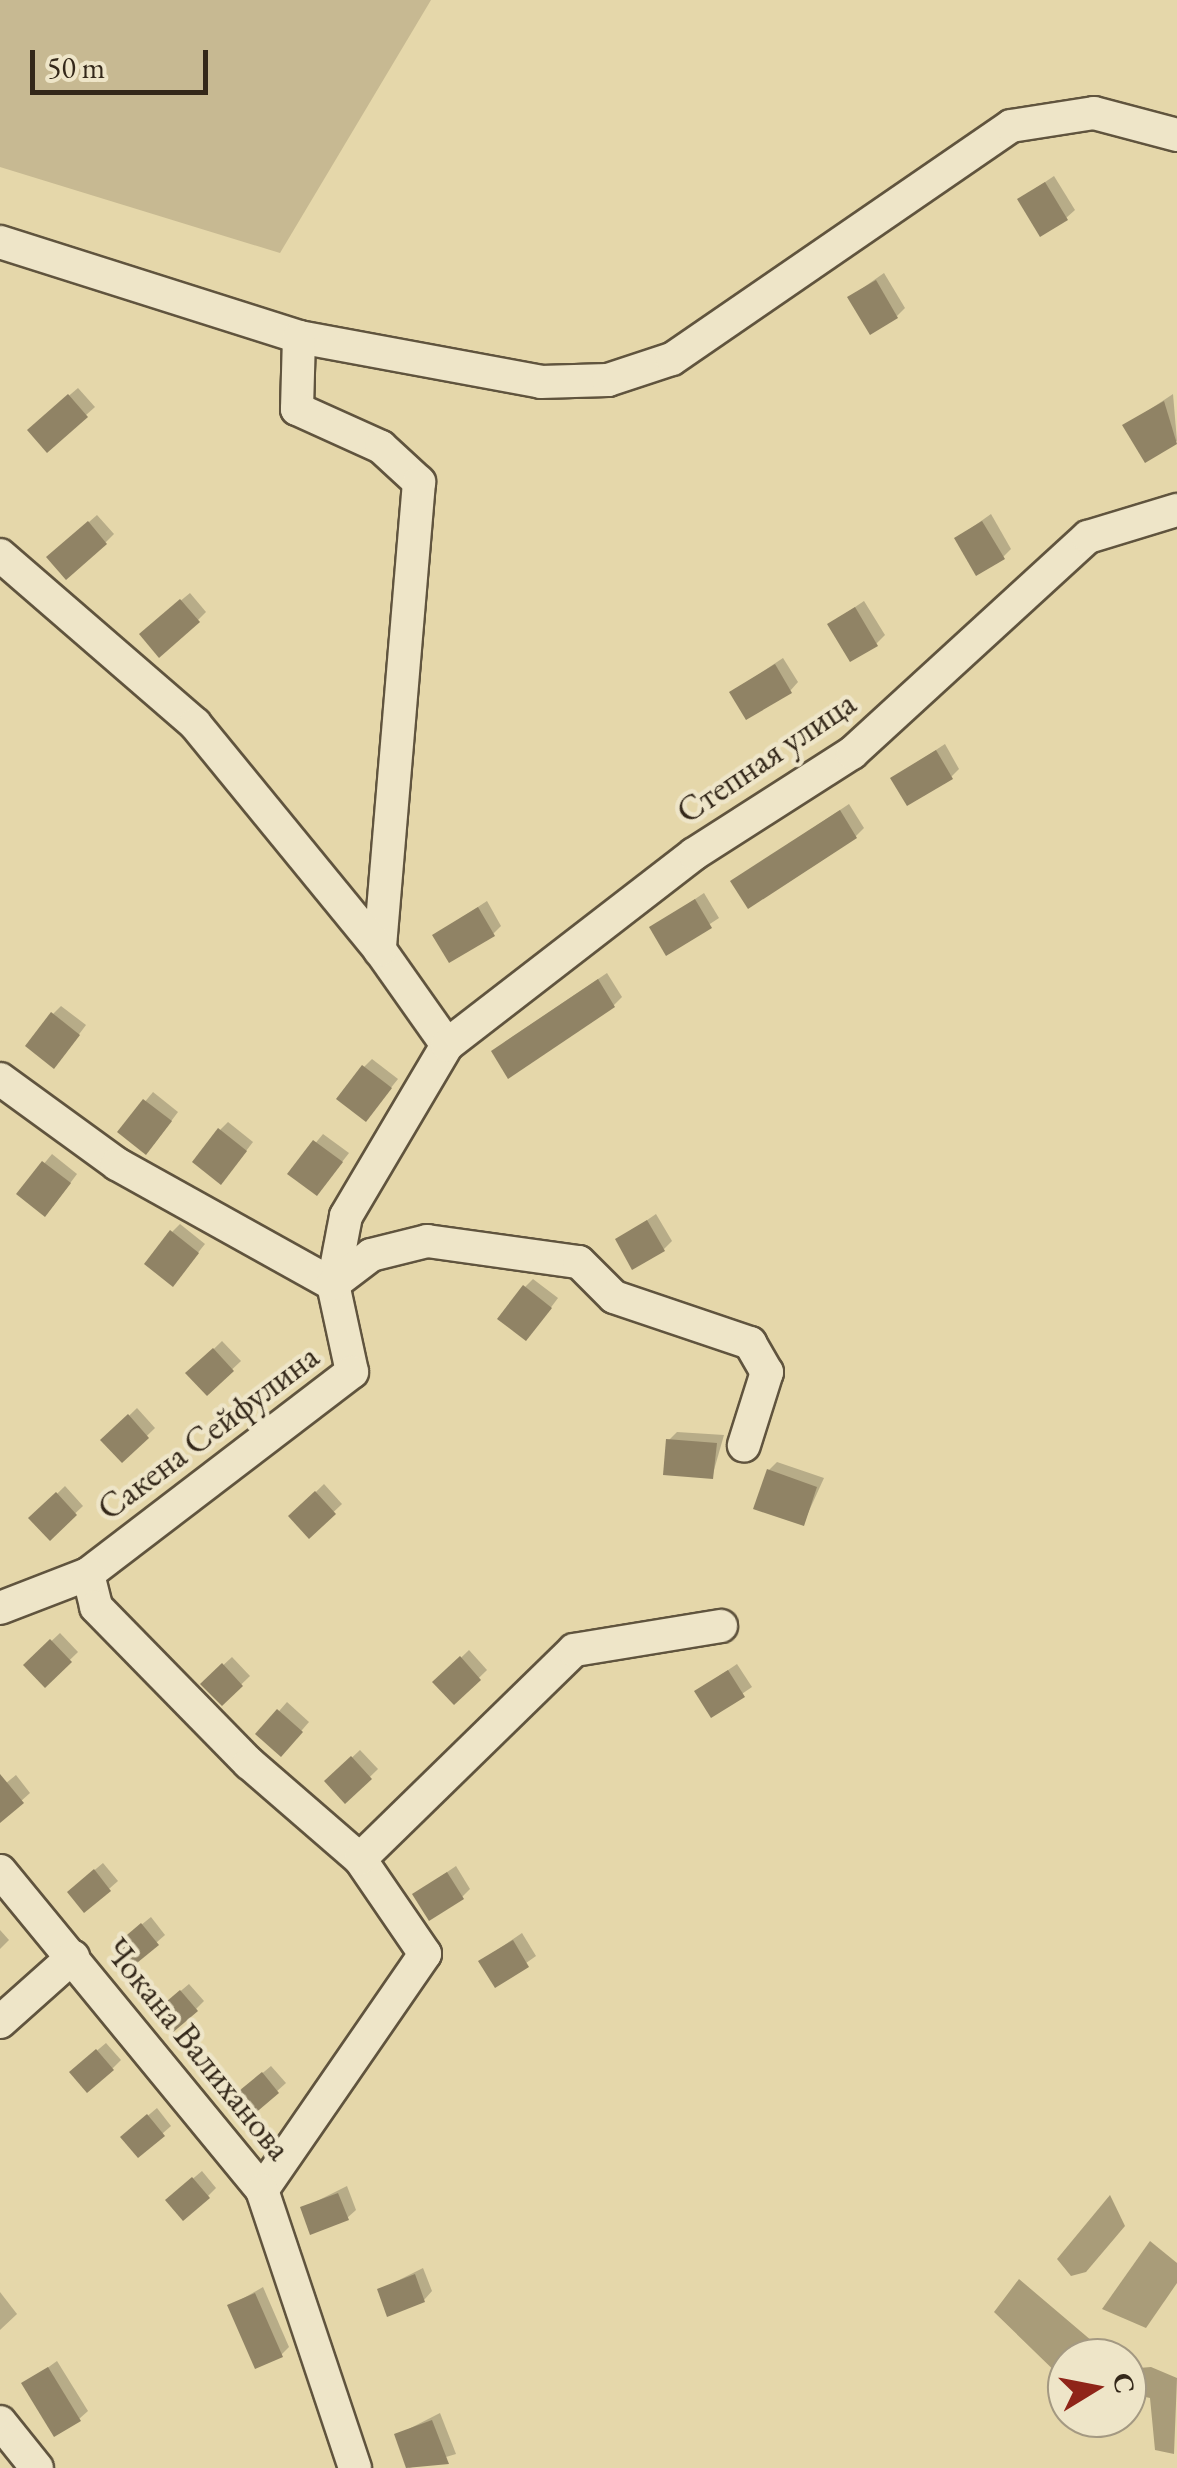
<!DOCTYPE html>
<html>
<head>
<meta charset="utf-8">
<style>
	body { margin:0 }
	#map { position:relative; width:1177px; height:2468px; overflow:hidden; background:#e5d7aa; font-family:"EB Garamond",serif }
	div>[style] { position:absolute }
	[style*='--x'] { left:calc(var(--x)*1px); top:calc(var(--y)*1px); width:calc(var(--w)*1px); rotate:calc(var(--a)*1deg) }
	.green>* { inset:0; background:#c7b992 }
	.water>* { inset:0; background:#a99c79 }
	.shadow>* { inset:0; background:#0003 }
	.building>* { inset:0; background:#908365 }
	.roads { filter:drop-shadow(2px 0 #60543e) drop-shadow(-2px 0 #60543e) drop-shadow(0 2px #60543e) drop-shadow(0 -2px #60543e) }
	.minor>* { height:32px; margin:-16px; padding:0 16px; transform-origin:16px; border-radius:16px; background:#eee5c8 }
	span { translate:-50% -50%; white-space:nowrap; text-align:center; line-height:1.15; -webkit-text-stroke:9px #eee5c8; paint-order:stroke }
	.street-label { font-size:35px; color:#34281a }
	.north { position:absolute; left:1047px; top:2338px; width:100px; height:100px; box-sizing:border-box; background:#eee5c8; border:2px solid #a49982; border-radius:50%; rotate:80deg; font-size:28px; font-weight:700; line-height:40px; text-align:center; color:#34281a }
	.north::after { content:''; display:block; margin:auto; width:35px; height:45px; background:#8f2418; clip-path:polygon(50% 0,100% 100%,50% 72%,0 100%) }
	.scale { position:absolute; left:30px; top:50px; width:178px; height:45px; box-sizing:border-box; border:5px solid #34281a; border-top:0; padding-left:12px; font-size:30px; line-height:35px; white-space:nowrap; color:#34281a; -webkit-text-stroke:8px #eee5c8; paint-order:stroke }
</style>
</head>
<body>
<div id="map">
	<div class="green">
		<i style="clip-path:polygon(0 0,431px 0,280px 253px,0 167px)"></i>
	</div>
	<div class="water">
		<i style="clip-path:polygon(1110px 2195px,1125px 2226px,1086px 2272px,1071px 2276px,1057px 2259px)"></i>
		<i style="clip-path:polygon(1150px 2241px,1177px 2263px,1177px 2283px,1146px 2328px,1102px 2309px)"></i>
		<i style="clip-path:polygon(1019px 2279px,1112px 2358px,1067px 2358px,1067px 2383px,994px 2312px)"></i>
		<i style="clip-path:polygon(1151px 2367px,1177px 2378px,1174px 2454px,1155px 2450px,1150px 2398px,1132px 2394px,1127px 2382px,1127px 2369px)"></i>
	</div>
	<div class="shadow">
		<i style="clip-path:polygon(1054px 176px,1075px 210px,1066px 218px,1020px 199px)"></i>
		<i style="clip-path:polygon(884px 273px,905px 308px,897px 316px,850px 297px)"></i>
		<i style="clip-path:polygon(78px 388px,95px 407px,86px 415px,38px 422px)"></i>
		<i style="clip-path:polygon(1173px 394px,1177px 441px,1145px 460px,1125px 426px)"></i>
		<i style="clip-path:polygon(991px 514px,1011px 549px,1003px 557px,957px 538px)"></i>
		<i style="clip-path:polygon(97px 515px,114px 534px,106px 542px,58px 549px)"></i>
		<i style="clip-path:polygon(190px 593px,206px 612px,198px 620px,150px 626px)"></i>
		<i style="clip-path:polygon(864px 601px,885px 635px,876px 644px,830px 624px)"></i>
		<i style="clip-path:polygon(783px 658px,798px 682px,790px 691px,732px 692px)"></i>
		<i style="clip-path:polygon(945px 744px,959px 769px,951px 777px,893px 778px)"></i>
		<i style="clip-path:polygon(849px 804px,864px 828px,855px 837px,733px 881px)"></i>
		<i style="clip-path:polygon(704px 893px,719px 918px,667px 952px,652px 928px)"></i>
		<i style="clip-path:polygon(487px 901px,501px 926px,493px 934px,435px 935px)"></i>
		<i style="clip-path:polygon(607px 973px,622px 997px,614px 1005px,503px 1043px)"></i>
		<i style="clip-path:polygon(61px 1006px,86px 1025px,62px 1057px,53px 1014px)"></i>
		<i style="clip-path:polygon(372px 1059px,398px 1079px,373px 1110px,364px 1067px)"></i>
		<i style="clip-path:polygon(153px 1092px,178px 1112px,154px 1144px,120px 1132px)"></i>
		<i style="clip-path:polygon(228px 1122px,253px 1142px,229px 1173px,220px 1130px)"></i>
		<i style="clip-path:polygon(323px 1134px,349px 1153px,324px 1185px,291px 1173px)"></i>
		<i style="clip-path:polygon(52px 1154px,77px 1174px,53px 1206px,19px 1194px)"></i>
		<i style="clip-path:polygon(656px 1214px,672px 1241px,664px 1249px,618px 1240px)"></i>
		<i style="clip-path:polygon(180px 1224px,205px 1244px,180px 1275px,172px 1232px)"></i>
		<i style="clip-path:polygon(533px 1279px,558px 1298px,534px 1330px,525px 1287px)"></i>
		<i style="clip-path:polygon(222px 1341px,241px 1361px,207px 1393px,189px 1373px)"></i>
		<i style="clip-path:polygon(137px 1408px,155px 1428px,122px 1460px,104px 1440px)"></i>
		<i style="clip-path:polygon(677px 1432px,724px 1435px,712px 1477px,669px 1440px)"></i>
		<i style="clip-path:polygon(777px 1462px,824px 1478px,803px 1524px,769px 1470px)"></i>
		<i style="clip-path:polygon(324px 1484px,342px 1504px,309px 1535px,291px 1516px)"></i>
		<i style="clip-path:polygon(65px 1486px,83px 1506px,50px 1537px,32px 1518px)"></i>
		<i style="clip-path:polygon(60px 1633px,78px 1652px,45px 1684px,26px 1665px)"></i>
		<i style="clip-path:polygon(469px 1650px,487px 1670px,454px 1702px,436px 1682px)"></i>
		<i style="clip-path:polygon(232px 1657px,250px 1676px,222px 1703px,203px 1684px)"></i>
		<i style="clip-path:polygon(737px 1664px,752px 1687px,711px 1715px,697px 1691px)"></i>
		<i style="clip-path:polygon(287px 1702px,309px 1722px,289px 1745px,259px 1734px)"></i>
		<i style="clip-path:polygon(360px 1750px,378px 1769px,345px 1801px,327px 1781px)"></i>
		<i style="clip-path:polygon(16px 1775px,30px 1793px,0 1820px,0 1788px)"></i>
		<i style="clip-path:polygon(103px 1863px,118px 1881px,85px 1910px,78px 1884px)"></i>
		<i style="clip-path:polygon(456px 1866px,470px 1889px,462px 1897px,415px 1894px)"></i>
		<i style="clip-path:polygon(151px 1917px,165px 1935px,132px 1964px,125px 1938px)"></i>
		<i style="clip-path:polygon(0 1930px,9px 1940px,0 1949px)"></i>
		<i style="clip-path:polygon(522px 1933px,536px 1956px,495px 1985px,481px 1961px)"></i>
		<i style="clip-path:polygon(189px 1984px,204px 2001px,196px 2009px,164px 2005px)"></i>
		<i style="clip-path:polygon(106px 2043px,121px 2060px,113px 2068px,81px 2064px)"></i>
		<i style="clip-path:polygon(271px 2066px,286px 2083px,253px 2113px,246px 2087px)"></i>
		<i style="clip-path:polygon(157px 2108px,171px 2126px,138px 2155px,132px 2129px)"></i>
		<i style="clip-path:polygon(202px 2171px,216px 2188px,208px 2196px,177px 2192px)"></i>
		<i style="clip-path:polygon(347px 2186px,356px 2210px,347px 2218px,303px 2208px)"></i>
		<i style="clip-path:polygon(423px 2268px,432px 2291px,424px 2300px,379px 2290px)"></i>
		<i style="clip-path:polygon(263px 2287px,289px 2347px,281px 2355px,230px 2306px)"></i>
		<i style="clip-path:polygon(0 2292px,17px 2314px,0 2330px)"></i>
		<i style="clip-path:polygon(57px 2361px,88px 2411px,79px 2419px,25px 2384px)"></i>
		<i style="clip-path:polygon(440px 2413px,456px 2454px,409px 2468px,397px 2435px)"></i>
	</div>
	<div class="building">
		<i style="clip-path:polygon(1045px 182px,1068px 220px,1040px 237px,1017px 199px)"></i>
		<i style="clip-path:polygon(876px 280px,898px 318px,870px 335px,847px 297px)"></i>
		<i style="clip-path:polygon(68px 394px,88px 417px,47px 453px,27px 430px)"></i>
		<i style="clip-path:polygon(1164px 401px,1177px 444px,1145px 463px,1122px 425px)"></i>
		<i style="clip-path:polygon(88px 521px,107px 544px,66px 580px,46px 557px)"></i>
		<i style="clip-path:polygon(982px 521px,1005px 559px,976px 576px,954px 538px)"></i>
		<i style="clip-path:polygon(180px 599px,200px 622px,159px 658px,139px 634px)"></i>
		<i style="clip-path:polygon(855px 607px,878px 646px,850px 662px,827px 624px)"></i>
		<i style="clip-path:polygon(775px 664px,792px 693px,746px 720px,729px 692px)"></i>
		<i style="clip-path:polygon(936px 750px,953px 779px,907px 806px,890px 778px)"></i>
		<i style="clip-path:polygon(840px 810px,857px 838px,748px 909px,730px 881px)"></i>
		<i style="clip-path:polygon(695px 899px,712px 928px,666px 956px,649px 927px)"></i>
		<i style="clip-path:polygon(478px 907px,495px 936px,449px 963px,432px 935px)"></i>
		<i style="clip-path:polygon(598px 979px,615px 1007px,508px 1079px,491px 1051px)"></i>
		<i style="clip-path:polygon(51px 1012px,80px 1035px,54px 1069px,25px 1046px)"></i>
		<i style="clip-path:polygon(362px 1065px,392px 1088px,366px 1122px,336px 1099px)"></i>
		<i style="clip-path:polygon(143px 1099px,172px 1121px,146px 1155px,117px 1132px)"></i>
		<i style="clip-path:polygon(218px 1128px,247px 1151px,221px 1185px,192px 1162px)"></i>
		<i style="clip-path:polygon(313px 1140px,343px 1162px,317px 1196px,287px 1174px)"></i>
		<i style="clip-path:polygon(42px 1161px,71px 1183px,45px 1217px,16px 1194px)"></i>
		<i style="clip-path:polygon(647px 1220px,665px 1251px,632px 1270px,615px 1239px)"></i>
		<i style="clip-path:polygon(170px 1230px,199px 1253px,173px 1287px,144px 1264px)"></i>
		<i style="clip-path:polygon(523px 1285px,552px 1308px,526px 1341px,497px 1319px)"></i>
		<i style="clip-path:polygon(213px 1348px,234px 1371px,207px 1396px,185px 1373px)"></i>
		<i style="clip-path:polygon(128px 1414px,149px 1438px,122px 1463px,100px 1440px)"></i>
		<i style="clip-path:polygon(666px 1439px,717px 1443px,713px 1479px,663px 1475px)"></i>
		<i style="clip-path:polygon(767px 1469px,817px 1487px,804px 1526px,753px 1509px)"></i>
		<i style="clip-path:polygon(315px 1491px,336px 1514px,309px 1539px,288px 1516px)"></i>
		<i style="clip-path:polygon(56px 1492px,77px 1515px,50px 1541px,28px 1518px)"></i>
		<i style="clip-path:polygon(50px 1639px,72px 1662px,45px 1688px,23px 1665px)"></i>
		<i style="clip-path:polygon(460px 1656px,481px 1680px,454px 1705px,432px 1682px)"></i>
		<i style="clip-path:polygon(222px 1663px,243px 1686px,222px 1706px,200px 1684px)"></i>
		<i style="clip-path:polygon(728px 1670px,745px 1697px,711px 1718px,694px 1691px)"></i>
		<i style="clip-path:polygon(277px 1709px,303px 1732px,281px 1757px,255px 1734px)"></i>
		<i style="clip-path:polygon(351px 1756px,372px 1779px,345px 1804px,324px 1781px)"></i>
		<i style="clip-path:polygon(0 1774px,24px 1803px,0 1823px)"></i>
		<i style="clip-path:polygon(94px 1869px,111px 1891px,84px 1913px,67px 1892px)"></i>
		<i style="clip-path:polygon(447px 1872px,464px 1899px,429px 1921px,412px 1894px)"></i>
		<i style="clip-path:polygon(141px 1923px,159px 1945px,132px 1967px,114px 1946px)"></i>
		<i style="clip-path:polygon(513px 1940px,529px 1967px,495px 1988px,478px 1961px)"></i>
		<i style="clip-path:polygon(180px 1990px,198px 2011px,171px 2034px,153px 2013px)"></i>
		<i style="clip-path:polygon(96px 2049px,114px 2070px,87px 2093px,69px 2072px)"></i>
		<i style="clip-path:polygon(262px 2072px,279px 2093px,252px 2116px,234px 2095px)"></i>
		<i style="clip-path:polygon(147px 2114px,165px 2136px,138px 2158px,120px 2137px)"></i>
		<i style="clip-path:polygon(192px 2177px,210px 2198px,183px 2221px,165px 2200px)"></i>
		<i style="clip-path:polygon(338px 2193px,349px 2220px,310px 2235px,300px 2207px)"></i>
		<i style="clip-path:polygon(415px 2274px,425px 2302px,387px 2317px,377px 2289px)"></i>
		<i style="clip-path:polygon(255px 2293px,283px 2357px,255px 2369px,227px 2305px)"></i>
		<i style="clip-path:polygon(48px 2367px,81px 2421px,54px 2437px,21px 2383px)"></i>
		<i style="clip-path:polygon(432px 2420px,449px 2464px,406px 2468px,394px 2434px)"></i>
	</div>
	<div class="roads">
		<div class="minor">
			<i style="--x:0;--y:242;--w:314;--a:17.6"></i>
			<i style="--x:299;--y:337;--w:246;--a:10.5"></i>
			<i style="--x:541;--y:382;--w:67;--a:-1.7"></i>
			<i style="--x:608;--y:380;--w:67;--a:-18.2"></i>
			<i style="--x:672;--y:359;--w:411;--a:-34.5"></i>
			<i style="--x:1011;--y:126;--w:84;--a:-8.9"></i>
			<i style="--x:1094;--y:113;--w:86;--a:14.8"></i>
			<i style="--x:299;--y:337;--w:72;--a:91.6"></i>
			<i style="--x:297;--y:409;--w:92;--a:24.3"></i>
			<i style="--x:381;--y:447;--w:52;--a:42.6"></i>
			<i style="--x:419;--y:482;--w:470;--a:94.8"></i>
			<i style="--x:380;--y:950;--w:116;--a:54.8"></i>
			<i style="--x:0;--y:555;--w:258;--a:40.9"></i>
			<i style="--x:195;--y:724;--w:292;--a:50.7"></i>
			<i style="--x:0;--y:1079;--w:145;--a:36"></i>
			<i style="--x:117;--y:1164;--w:247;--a:29.1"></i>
			<i style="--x:333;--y:1284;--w:90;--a:77.8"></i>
			<i style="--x:352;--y:1372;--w:332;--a:142.6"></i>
			<i style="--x:88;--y:1574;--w:94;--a:158.9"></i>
			<i style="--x:333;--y:1284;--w:69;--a:-79.2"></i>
			<i style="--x:346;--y:1216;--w:199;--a:-59.4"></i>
			<i style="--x:447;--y:1045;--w:312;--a:-37.7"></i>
			<i style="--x:694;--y:854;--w:188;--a:-32.6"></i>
			<i style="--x:852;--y:753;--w:320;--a:-42.5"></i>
			<i style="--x:1088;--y:537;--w:93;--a:-16.9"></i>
			<i style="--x:333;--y:1284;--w:48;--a:-37.3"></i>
			<i style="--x:371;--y:1255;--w:58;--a:-14"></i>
			<i style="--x:427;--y:1241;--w:153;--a:7.9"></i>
			<i style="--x:579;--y:1262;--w:49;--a:45"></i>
			<i style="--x:614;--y:1297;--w:144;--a:18.7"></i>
			<i style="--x:750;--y:1343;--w:34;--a:60"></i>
			<i style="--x:767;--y:1372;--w:77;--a:107.5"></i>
			<i style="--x:88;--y:1574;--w:34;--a:76"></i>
			<i style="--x:96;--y:1607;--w:219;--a:45.6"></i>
			<i style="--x:249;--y:1763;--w:147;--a:40.9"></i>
			<i style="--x:360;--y:1859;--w:115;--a:55.6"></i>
			<i style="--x:425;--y:1954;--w:287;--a:124.6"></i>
			<i style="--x:360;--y:1859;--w:299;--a:-44.3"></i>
			<i style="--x:574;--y:1650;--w:149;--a:-9.3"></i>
			<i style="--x:0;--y:1871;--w:413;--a:50.6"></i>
			<i style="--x:262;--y:2190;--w:293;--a:71.5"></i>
			<i style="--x:0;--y:2022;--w:98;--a:-41.7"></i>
			<i style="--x:0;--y:2422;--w:59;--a:51.2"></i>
		</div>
	</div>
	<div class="street-label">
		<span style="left:766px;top:757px;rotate:-34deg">Степная улица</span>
		<span style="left:208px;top:1432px;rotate:-37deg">Сакена Сейфулина</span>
		<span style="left:198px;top:2049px;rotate:51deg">Чокана Валиханова</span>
	</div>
	<div class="north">С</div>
	<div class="scale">50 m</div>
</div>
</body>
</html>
